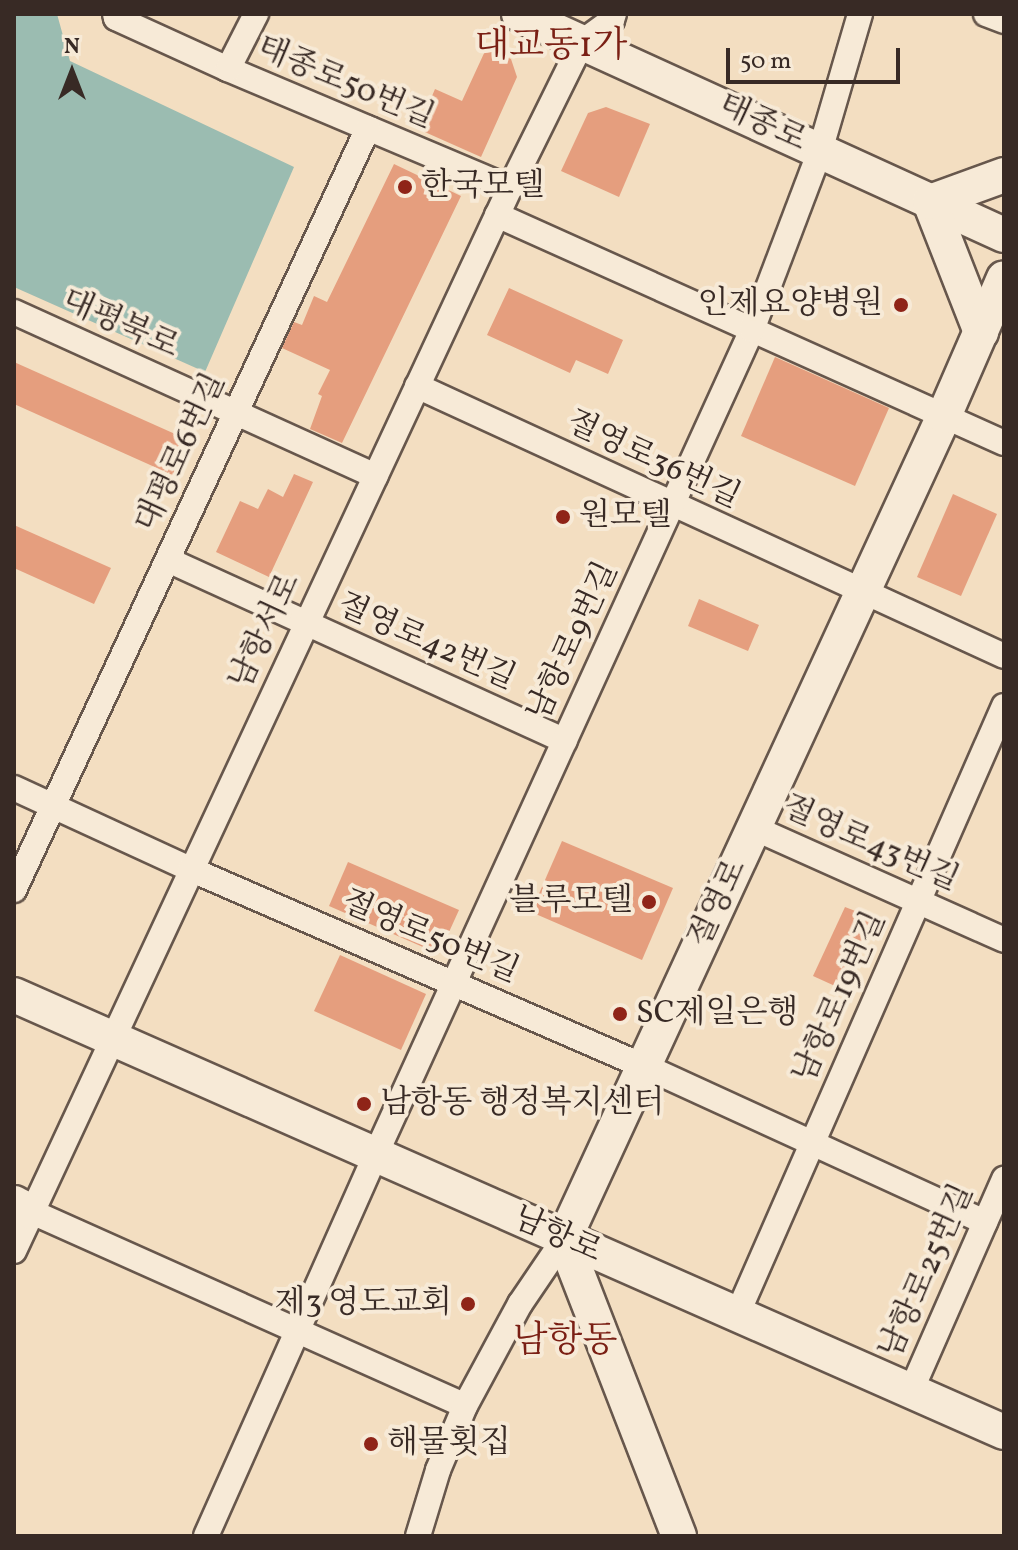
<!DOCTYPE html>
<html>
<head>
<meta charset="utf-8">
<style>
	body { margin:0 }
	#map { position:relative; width:1018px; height:1550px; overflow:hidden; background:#f3dec1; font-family:Vollkorn,"Noto Serif KR",serif }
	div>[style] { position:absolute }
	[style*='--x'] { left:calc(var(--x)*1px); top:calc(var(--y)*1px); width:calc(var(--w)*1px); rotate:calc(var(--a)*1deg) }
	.water>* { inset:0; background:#9bbcb1 }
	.building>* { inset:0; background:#e59e7e }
	.roads { filter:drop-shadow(2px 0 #67574c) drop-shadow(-2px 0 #67574c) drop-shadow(0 2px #67574c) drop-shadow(0 -2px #67574c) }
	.street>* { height:24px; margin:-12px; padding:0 12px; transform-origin:12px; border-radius:12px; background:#f7ead7 }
	.secondary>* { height:34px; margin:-17px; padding:0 17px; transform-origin:17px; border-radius:17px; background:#f7ead7 }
	.dots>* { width:22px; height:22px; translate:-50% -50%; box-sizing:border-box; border:4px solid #f7ead7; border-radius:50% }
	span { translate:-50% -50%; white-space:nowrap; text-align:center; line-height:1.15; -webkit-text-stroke:8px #f7ead7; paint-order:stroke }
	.street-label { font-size:32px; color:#382a25 }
	.poi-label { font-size:32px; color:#382a25 }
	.left { translate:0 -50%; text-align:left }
	.right { translate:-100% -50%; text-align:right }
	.quarter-label { font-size:36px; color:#7a1f14 }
	.frame { position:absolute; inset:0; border:16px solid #382a25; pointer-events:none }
	.north { position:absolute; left:32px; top:32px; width:80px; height:80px; -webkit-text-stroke:6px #f7ead7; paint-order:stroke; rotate:0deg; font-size:22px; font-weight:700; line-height:32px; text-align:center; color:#382a25 }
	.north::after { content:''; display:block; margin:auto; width:28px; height:36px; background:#382a25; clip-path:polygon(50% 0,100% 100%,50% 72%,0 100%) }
	.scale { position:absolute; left:726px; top:48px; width:174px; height:36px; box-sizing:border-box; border:4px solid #382a25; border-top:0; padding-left:10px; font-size:24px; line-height:28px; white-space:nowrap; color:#382a25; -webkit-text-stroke:6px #f7ead7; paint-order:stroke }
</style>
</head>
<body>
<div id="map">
	<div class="water">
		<i style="clip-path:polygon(14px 14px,57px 14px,70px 61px,294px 167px,205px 372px,14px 287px)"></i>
	</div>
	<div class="building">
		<i style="clip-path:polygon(486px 49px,511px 59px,517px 77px,481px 157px,418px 129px,435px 89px,462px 101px)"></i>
		<i style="clip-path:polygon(606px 107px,650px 124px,619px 197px,561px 171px,588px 113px)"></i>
		<i style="clip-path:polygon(394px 164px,461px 196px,342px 443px,310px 429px,322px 396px,318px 394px,330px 370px,282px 348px,294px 322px,302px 325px,314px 296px,327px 302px)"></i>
		<i style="clip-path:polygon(509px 288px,623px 340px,608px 374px,576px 360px,570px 373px,487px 335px)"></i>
		<i style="clip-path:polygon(775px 357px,889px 408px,855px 486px,741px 436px)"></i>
		<i style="clip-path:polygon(14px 362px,193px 442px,177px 477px,14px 404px)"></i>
		<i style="clip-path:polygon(294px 474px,313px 482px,269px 577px,216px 552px,240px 501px,258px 509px,268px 489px,283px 497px)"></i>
		<i style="clip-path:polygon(953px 494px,997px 514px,961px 596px,917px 577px)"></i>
		<i style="clip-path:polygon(14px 525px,111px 568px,94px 604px,14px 568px)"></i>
		<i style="clip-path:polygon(699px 599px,759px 625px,748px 651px,688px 626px)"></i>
		<i style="clip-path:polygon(562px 841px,673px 888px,642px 960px,531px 912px)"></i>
		<i style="clip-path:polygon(348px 862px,459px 910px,439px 954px,329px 906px)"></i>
		<i style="clip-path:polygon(845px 907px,876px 919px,846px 991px,813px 976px)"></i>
		<i style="clip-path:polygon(340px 955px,426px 994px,401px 1050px,314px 1011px)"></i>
	</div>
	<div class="roads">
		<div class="street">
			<i style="--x:115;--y:14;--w:4;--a:76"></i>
			<i style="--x:116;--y:18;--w:123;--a:24.5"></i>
			<i style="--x:228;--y:69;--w:306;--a:22.9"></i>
			<i style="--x:986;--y:14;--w:19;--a:21"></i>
			<i style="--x:228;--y:69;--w:62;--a:-63"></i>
			<i style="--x:497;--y:215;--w:556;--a:24.21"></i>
			<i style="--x:14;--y:312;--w:397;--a:24.4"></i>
			<i style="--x:417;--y:386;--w:646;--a:24.7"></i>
			<i style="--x:168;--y:560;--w:436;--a:24.5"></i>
			<i style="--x:14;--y:788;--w:194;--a:24.7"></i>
			<i style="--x:190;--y:869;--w:495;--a:23.5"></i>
			<i style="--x:644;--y:1066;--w:375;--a:24.6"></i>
			<i style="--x:754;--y:828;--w:274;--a:24.1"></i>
			<i style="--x:14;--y:890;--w:840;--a:-65.08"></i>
			<i style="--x:32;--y:1212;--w:474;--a:24.1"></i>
			<i style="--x:14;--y:1251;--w:1173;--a:-64.99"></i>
			<i style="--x:510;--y:188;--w:163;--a:-63.7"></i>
			<i style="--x:582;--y:42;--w:37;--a:-36"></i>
			<i style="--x:612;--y:20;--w:6;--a:-72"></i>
			<i style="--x:737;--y:1315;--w:665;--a:-66.33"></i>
			<i style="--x:911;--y:1391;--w:232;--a:-66.3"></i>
			<i style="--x:206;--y:1536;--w:416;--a:-66"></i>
			<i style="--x:375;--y:1156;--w:908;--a:-65.47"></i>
			<i style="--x:752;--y:330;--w:191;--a:-69.2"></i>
			<i style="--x:820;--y:151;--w:143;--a:-73.7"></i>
			<i style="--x:418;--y:1536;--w:69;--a:-73.1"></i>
			<i style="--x:438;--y:1470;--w:69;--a:-67.1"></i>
			<i style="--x:465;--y:1406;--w:116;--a:-61.7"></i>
			<i style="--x:520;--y:1304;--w:78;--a:-55.9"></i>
		</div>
		<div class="secondary">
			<i style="--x:519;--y:14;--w:533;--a:24.5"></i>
			<i style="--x:930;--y:202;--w:140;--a:68.6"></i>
			<i style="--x:930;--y:202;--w:79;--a:-20"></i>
			<i style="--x:14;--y:995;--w:1082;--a:23.82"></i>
			<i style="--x:14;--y:1203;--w:20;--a:27"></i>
			<i style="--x:679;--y:1536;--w:318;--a:-111.2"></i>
			<i style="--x:564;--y:1239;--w:906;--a:-65.22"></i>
			<i style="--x:944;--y:416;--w:150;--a:-66.5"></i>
		</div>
	</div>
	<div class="dots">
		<i style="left:405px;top:187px;background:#8f2418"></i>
		<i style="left:901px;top:305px;background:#8f2418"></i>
		<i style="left:563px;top:517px;background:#8f2418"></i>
		<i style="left:649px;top:902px;background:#8f2418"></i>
		<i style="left:620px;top:1014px;background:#8f2418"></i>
		<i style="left:364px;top:1104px;background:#8f2418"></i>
		<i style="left:468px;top:1304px;background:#8f2418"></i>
		<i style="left:371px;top:1444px;background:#8f2418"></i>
	</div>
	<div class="street-label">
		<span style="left:345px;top:84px;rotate:23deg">태종로50번길</span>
		<span style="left:762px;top:124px;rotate:25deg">태종로</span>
		<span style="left:120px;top:325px;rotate:24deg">대평북로</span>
		<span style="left:182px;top:453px;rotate:-65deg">대평로6번길</span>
		<span style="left:653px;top:461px;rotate:25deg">절영로36번길</span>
		<span style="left:266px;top:632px;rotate:-65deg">남항서로</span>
		<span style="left:574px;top:642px;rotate:-65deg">남항로9번길</span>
		<span style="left:426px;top:643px;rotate:24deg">절영로42번길</span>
		<span style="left:870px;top:845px;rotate:24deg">절영로43번길</span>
		<span style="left:719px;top:904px;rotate:-65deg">절영로</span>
		<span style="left:430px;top:938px;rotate:23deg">절영로50번길</span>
		<span style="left:841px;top:998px;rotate:-66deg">남항로19번길</span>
		<span style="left:557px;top:1236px;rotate:24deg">남항로</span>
		<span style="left:928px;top:1272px;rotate:-66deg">남항로25번길</span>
	</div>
	<div class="poi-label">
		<span class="left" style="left:421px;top:187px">한국모텔</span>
		<span class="right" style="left:883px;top:305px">인제요양병원</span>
		<span class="left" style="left:579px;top:517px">원모텔</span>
		<span class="right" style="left:633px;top:902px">블루모텔</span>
		<span class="left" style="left:636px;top:1014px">SC제일은행</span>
		<span class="left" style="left:380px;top:1104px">남항동 행정복지센터</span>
		<span class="right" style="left:452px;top:1304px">제3 영도교회</span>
		<span class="left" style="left:387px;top:1444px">해물횟집</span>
	</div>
	<div class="quarter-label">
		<span style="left:551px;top:48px">대교동1가</span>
		<span style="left:565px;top:1343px">남항동</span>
	</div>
	<div class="frame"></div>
	<div class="north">N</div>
	<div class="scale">50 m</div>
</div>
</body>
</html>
